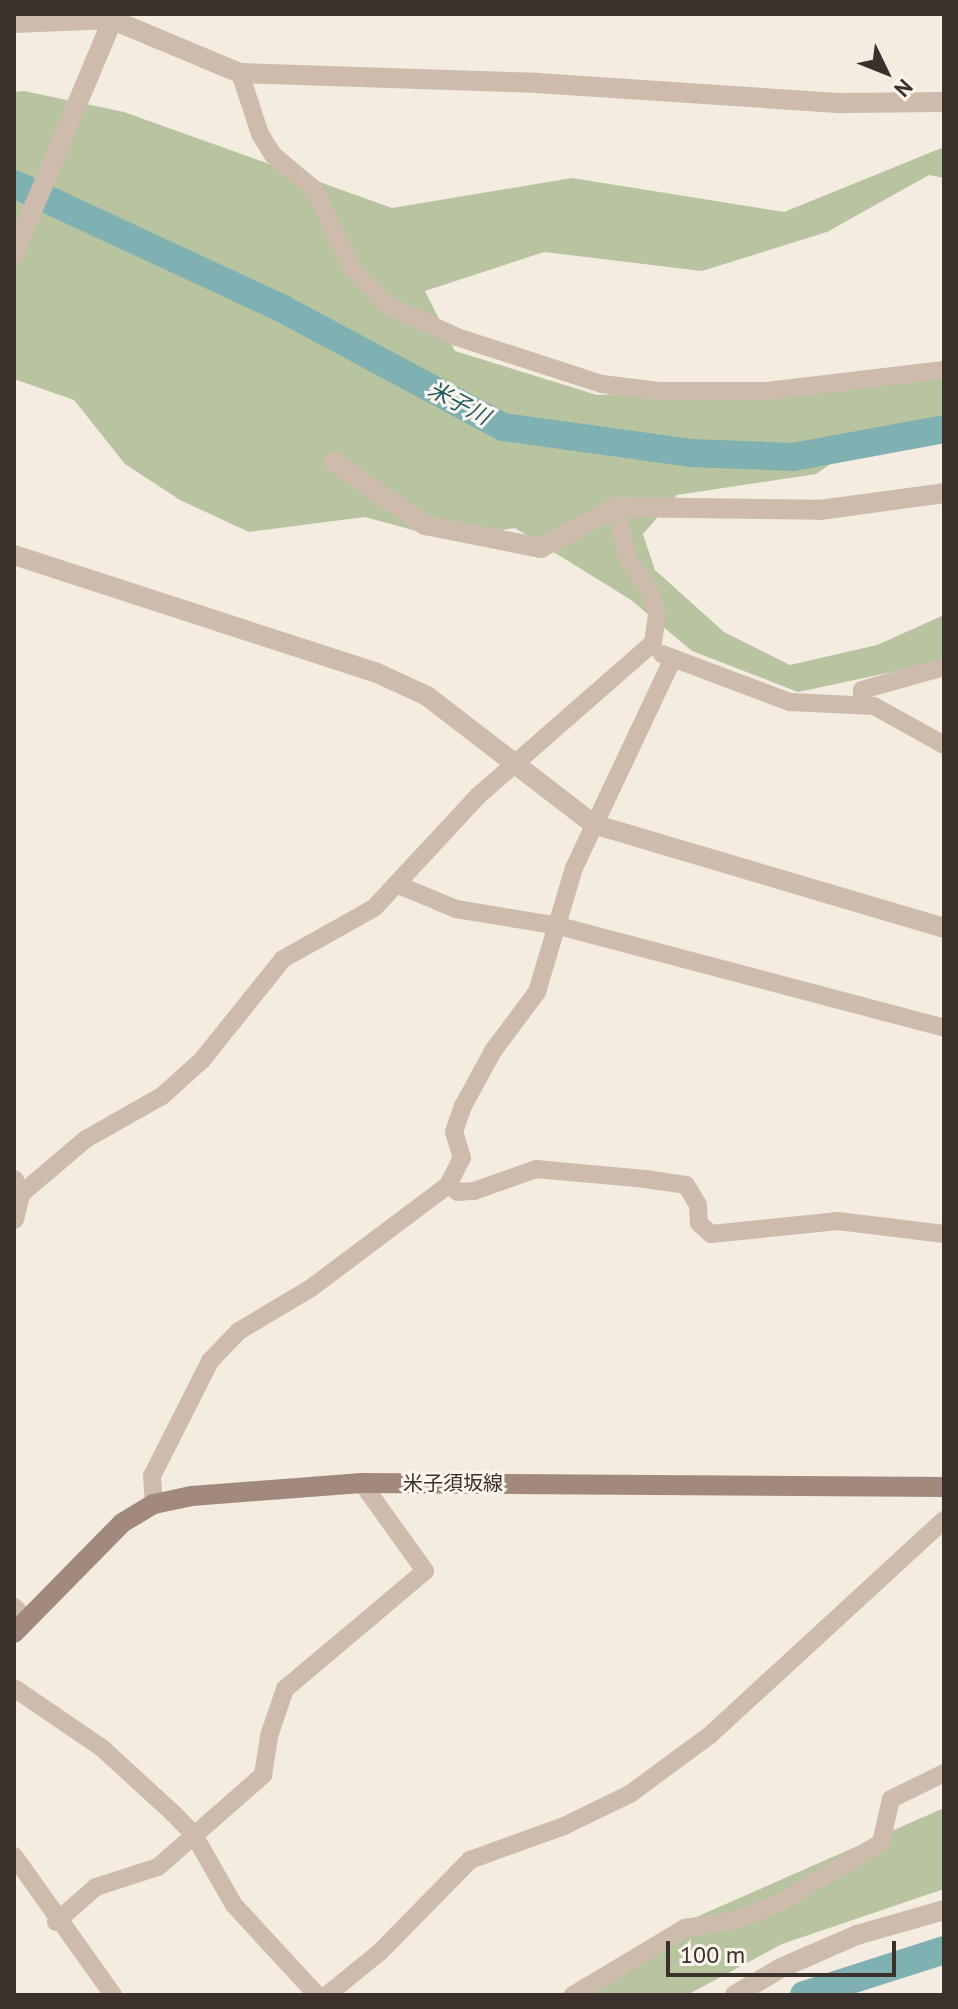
<!DOCTYPE html>
<html>
<head>
<meta charset="utf-8">
<style>
	body { margin:0 }
	#map { position:relative; width:958px; height:2009px; overflow:hidden; background:#f4ebe1; font-family:"PT Sans","Noto Sans JP",sans-serif }
	div>[style] { position:absolute }
	[style*='--x'] { left:calc(var(--x)*1px); top:calc(var(--y)*1px); width:calc(var(--w)*1px); rotate:calc(var(--a)*1deg) }
	.green>* { inset:0; background:#b8c4a0 }
	.river>* { height:28px; margin:-14px; padding:0 14px; transform-origin:14px; border-radius:14px; background:#7fb0b2 }
	.minor>* { height:18px; margin:-9px; padding:0 9px; transform-origin:9px; border-radius:9px; background:#cdbbac }
	.tertiary>* { height:20px; margin:-10px; padding:0 10px; transform-origin:10px; border-radius:10px; background:#cdbbac }
	.secondary>* { height:20px; margin:-10px; padding:0 10px; transform-origin:10px; border-radius:10px; background:#a18a7d }
	span { translate:-50% -50%; white-space:nowrap; text-align:center; line-height:1.15; -webkit-text-stroke:6px #fbf5ee; paint-order:stroke }
	.street-label { font-size:20px; color:#3b302b }
	.water-label { font-size:22px; color:#1f5a5e; font-style:italic }
	.frame { position:absolute; inset:0; border:16px solid #3b302b; pointer-events:none }
	.north { position:absolute; left:846px; top:32px; width:80px; height:80px; -webkit-text-stroke:6px #fbf5ee; paint-order:stroke; rotate:133deg; font-size:22px; font-weight:700; line-height:32px; text-align:center; color:#3b302b }
	.north::after { content:''; display:block; margin:auto; width:28px; height:36px; background:#3b302b; clip-path:polygon(50% 0,100% 100%,50% 72%,0 100%) }
	.scale { position:absolute; left:666px; top:1941px; width:230px; height:36px; box-sizing:border-box; border:4px solid #3b302b; border-top:0; padding-left:10px; font-size:24px; line-height:28px; white-space:nowrap; color:#3b302b; -webkit-text-stroke:6px #fbf5ee; paint-order:stroke }
</style>
</head>
<body>
<div id="map">
	<div class="green">
		<i style="clip-path:polygon(24px 91px,124px 112px,392px 208px,572px 178px,784px 212px,944px 147px,944px 178px,929px 175px,827px 232px,702px 271px,544px 252px,425px 291px,455px 351px,597px 395px,944px 379px,944px 419px,886px 426px,816px 474px,677px 495px,643px 534px,655px 570px,724px 632px,790px 665px,877px 645px,944px 615px,944px 661px,798px 692px,692px 651px,631px 600px,515px 528px,446px 539px,365px 517px,249px 532px,180px 500px,125px 464px,74px 400px,14px 379px,14px 92px)"></i>
		<i style="clip-path:polygon(944px 1808px,944px 1889px,782px 1944px,687px 1995px,559px 1995px,669px 1929px)"></i>
	</div>
	<div class="river">
		<i style="--x:14;--y:184;--w:297;--a:24.9"></i>
		<i style="--x:283;--y:309;--w:250;--a:28.2"></i>
		<i style="--x:503;--y:427;--w:189;--a:7.9"></i>
		<i style="--x:690;--y:453;--w:103;--a:2.2"></i>
		<i style="--x:793;--y:457;--w:154;--a:-10.5"></i>
		<i style="--x:804;--y:1995;--w:147;--a:-17.8"></i>
	</div>
	<div class="minor">
		<i style="--x:14;--y:24;--w:99;--a:-2.3"></i>
		<i style="--x:240;--y:73;--w:64;--a:71.8"></i>
		<i style="--x:260;--y:134;--w:25;--a:58"></i>
		<i style="--x:273;--y:155;--w:53;--a:39.7"></i>
		<i style="--x:314;--y:189;--w:89;--a:64.6"></i>
		<i style="--x:352;--y:269;--w:51;--a:45"></i>
		<i style="--x:388;--y:305;--w:76;--a:24.9"></i>
		<i style="--x:457;--y:337;--w:152;--a:18"></i>
		<i style="--x:602;--y:384;--w:57;--a:7"></i>
		<i style="--x:659;--y:391;--w:108;--a:0"></i>
		<i style="--x:767;--y:391;--w:178;--a:-6.8"></i>
		<i style="--x:662;--y:654;--w:137;--a:20.6"></i>
		<i style="--x:790;--y:702;--w:84;--a:2.7"></i>
		<i style="--x:874;--y:706;--w:80;--a:29.1"></i>
		<i style="--x:862;--y:705;--w:15;--a:-90"></i>
		<i style="--x:862;--y:690;--w:85;--a:-15.7"></i>
		<i style="--x:396;--y:884;--w:65;--a:22.6"></i>
		<i style="--x:456;--y:909;--w:104;--a:9.4"></i>
		<i style="--x:559;--y:926;--w:398;--a:14.8"></i>
		<i style="--x:448;--y:1185;--w:12;--a:35"></i>
		<i style="--x:458;--y:1192;--w:16;--a:-4"></i>
		<i style="--x:474;--y:1191;--w:66;--a:-19.5"></i>
		<i style="--x:536;--y:1169;--w:109;--a:5.2"></i>
		<i style="--x:645;--y:1179;--w:41;--a:8.3"></i>
		<i style="--x:686;--y:1185;--w:23;--a:59"></i>
		<i style="--x:698;--y:1205;--w:18;--a:87"></i>
		<i style="--x:699;--y:1223;--w:16;--a:43"></i>
		<i style="--x:711;--y:1234;--w:128;--a:-5.8"></i>
		<i style="--x:838;--y:1221;--w:107;--a:7"></i>
		<i style="--x:20;--y:1195;--w:87;--a:-40.3"></i>
		<i style="--x:86;--y:1139;--w:87;--a:-29.5"></i>
		<i style="--x:162;--y:1096;--w:54;--a:-42"></i>
		<i style="--x:202;--y:1060;--w:129;--a:-51.3"></i>
		<i style="--x:283;--y:959;--w:104;--a:-29.3"></i>
		<i style="--x:374;--y:908;--w:153;--a:-47.1"></i>
		<i style="--x:478;--y:796;--w:232;--a:-41.2"></i>
		<i style="--x:653;--y:643;--w:30;--a:-82"></i>
		<i style="--x:657;--y:613;--w:23;--a:-108"></i>
		<i style="--x:650;--y:591;--w:38;--a:-125"></i>
		<i style="--x:628;--y:560;--w:54;--a:-102.8"></i>
		<i style="--x:154;--y:1504;--w:28;--a:-94"></i>
		<i style="--x:152;--y:1476;--w:129;--a:-63.2"></i>
		<i style="--x:210;--y:1361;--w:42;--a:-46"></i>
		<i style="--x:239;--y:1331;--w:84;--a:-30.8"></i>
		<i style="--x:311;--y:1288;--w:171;--a:-36.9"></i>
		<i style="--x:448;--y:1185;--w:30;--a:-63"></i>
		<i style="--x:462;--y:1158;--w:27;--a:-107"></i>
		<i style="--x:454;--y:1132;--w:28;--a:-71"></i>
		<i style="--x:463;--y:1106;--w:63;--a:-61.4"></i>
		<i style="--x:493;--y:1051;--w:74;--a:-53.3"></i>
		<i style="--x:537;--y:992;--w:129;--a:-73.4"></i>
		<i style="--x:574;--y:868;--w:231;--a:-64.7"></i>
		<i style="--x:14;--y:1688;--w:107;--a:34.3"></i>
		<i style="--x:102;--y:1748;--w:96;--a:42.5"></i>
		<i style="--x:173;--y:1813;--w:30;--a:46"></i>
		<i style="--x:194;--y:1835;--w:81;--a:60.3"></i>
		<i style="--x:234;--y:1905;--w:122;--a:47.3"></i>
		<i style="--x:14;--y:1856;--w:171;--a:54.5"></i>
		<i style="--x:56;--y:1922;--w:53;--a:-41.2"></i>
		<i style="--x:96;--y:1887;--w:65;--a:-17.9"></i>
		<i style="--x:158;--y:1867;--w:140;--a:-41.2"></i>
		<i style="--x:263;--y:1775;--w:39;--a:-81"></i>
		<i style="--x:269;--y:1736;--w:50;--a:-71.2"></i>
		<i style="--x:285;--y:1689;--w:183;--a:-40.1"></i>
		<i style="--x:425;--y:1571;--w:108;--a:-125.6"></i>
		<i style="--x:327;--y:1995;--w:68;--a:-39.1"></i>
		<i style="--x:380;--y:1952;--w:129;--a:-45.6"></i>
		<i style="--x:470;--y:1860;--w:100;--a:-19.9"></i>
		<i style="--x:564;--y:1826;--w:73;--a:-25.9"></i>
		<i style="--x:630;--y:1794;--w:99;--a:-36.4"></i>
		<i style="--x:710;--y:1735;--w:318;--a:-42.6"></i>
		<i style="--x:573;--y:1995;--w:131;--a:-30.9"></i>
		<i style="--x:685;--y:1928;--w:49;--a:-8.3"></i>
		<i style="--x:733;--y:1921;--w:49;--a:-21.4"></i>
		<i style="--x:779;--y:1903;--w:118;--a:-30.5"></i>
		<i style="--x:881;--y:1843;--w:45;--a:-77.2"></i>
		<i style="--x:891;--y:1799;--w:59;--a:-26.1"></i>
	</div>
	<div class="tertiary">
		<i style="--x:113;--y:20;--w:138;--a:22.7"></i>
		<i style="--x:240;--y:73;--w:297;--a:1.9"></i>
		<i style="--x:537;--y:83;--w:305;--a:3.8"></i>
		<i style="--x:841;--y:103;--w:103;--a:-0.6"></i>
		<i style="--x:14;--y:254;--w:260;--a:-67.2"></i>
		<i style="--x:334;--y:462;--w:111;--a:34.7"></i>
		<i style="--x:425;--y:525;--w:118;--a:11.2"></i>
		<i style="--x:541;--y:548;--w:85;--a:-28.7"></i>
		<i style="--x:616;--y:507;--w:204;--a:0.8"></i>
		<i style="--x:820;--y:510;--w:125;--a:-7.8"></i>
		<i style="--x:14;--y:555;--w:379;--a:18"></i>
		<i style="--x:375;--y:672;--w:57;--a:24.8"></i>
		<i style="--x:427;--y:696;--w:210;--a:37.6"></i>
		<i style="--x:593;--y:824;--w:366;--a:16.5"></i>
		<i style="--x:14;--y:1180;--w:16;--a:68"></i>
		<i style="--x:20;--y:1195;--w:25;--a:104"></i>
		<i style="--x:14;--y:1608;--w:16;--a:47"></i>
		<i style="--x:735;--y:1995;--w:53;--a:-30.4"></i>
		<i style="--x:781;--y:1968;--w:83;--a:-23.5"></i>
		<i style="--x:857;--y:1935;--w:91;--a:-16"></i>
	</div>
	<div class="secondary">
		<i style="--x:14;--y:1633;--w:154;--a:-45.5"></i>
		<i style="--x:122;--y:1523;--w:37;--a:-31"></i>
		<i style="--x:154;--y:1504;--w:39;--a:-12"></i>
		<i style="--x:192;--y:1496;--w:170;--a:-4.4"></i>
		<i style="--x:362;--y:1483;--w:582;--a:0.39"></i>
	</div>
	<div class="street-label">
		<span style="left:453px;top:1483px">米子須坂線</span>
	</div>
	<div class="water-label">
		<span style="left:459px;top:403px;rotate:28deg">米子川</span>
	</div>
	<div class="frame"></div>
	<div class="north">N</div>
	<div class="scale">100 m</div>
</div>
</body>
</html>
